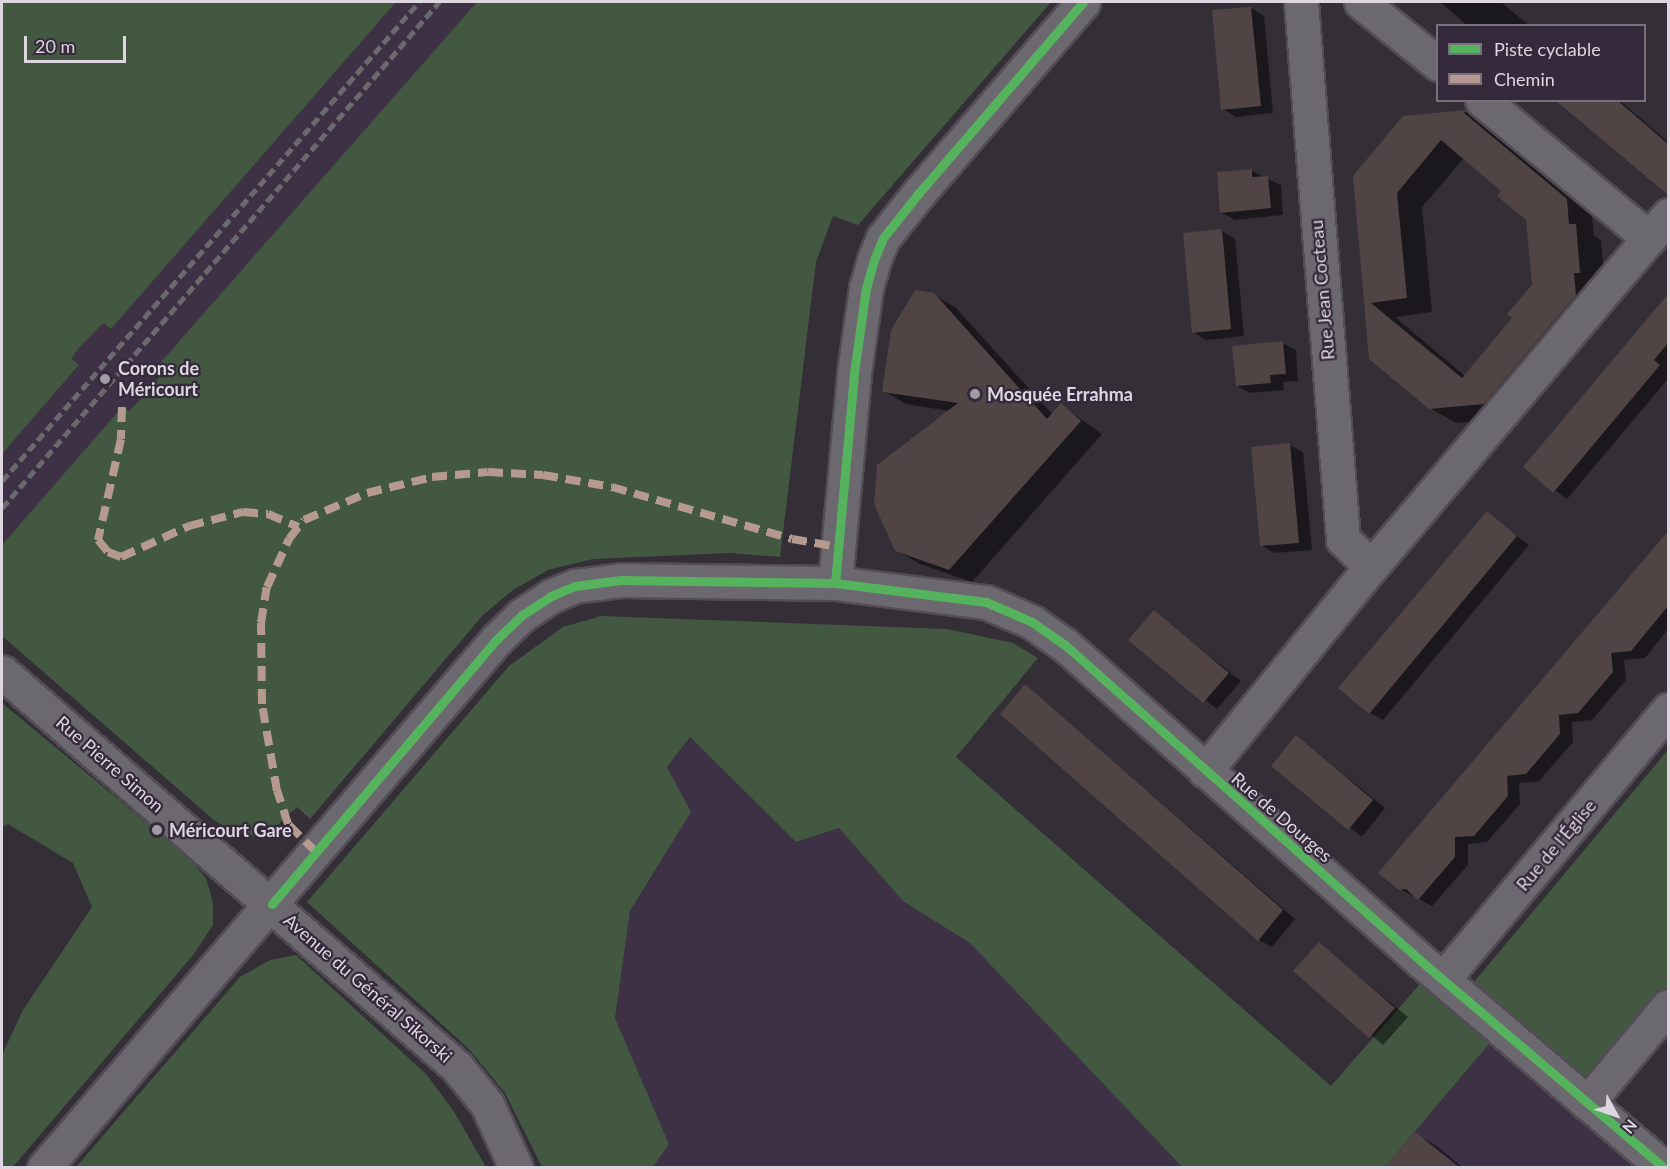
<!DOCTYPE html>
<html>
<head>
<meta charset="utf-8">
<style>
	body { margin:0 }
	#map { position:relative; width:1670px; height:1169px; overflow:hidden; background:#342e37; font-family:Lato,sans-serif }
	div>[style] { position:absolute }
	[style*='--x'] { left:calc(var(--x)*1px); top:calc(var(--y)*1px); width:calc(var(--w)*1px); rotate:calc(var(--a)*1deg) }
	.built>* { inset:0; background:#3e3145 }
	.green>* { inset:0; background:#425841 }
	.shadow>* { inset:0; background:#0007 }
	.building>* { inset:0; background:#504444 }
	.roads { filter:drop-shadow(2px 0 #524d55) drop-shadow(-2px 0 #524d55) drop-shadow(0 2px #524d55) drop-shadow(0 -2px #524d55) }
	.minor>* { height:33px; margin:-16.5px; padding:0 16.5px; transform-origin:16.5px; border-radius:16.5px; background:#6c686f }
	.rail>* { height:4.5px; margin-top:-2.25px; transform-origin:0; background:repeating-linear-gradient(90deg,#6b686e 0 9px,transparent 0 13.5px) }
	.quiet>* { height:8px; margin-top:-4px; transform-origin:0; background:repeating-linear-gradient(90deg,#b69a8f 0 15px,transparent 0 23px) }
	.cycleway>* { height:9px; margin:-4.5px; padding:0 4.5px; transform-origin:4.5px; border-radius:4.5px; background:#56b35d }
	.dots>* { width:16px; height:16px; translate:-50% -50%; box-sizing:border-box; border:3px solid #352a3b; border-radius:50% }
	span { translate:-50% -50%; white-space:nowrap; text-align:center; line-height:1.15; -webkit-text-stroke:4.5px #352a3b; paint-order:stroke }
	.street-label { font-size:18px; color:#ded7e2 }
	.poi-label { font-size:18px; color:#ded7e2; font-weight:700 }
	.left { translate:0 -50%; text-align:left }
	.frame { position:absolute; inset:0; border:3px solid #ded7e2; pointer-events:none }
	.legend { position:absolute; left:1436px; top:24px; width:210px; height:78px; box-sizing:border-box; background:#352a3b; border:2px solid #796f7e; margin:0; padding:8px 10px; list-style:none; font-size:18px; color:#ded7e2 }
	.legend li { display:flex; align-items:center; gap:12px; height:30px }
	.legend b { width:30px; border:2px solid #796f7e }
	.north { position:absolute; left:1586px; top:1085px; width:60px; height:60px; -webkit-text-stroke:4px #352a3b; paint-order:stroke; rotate:130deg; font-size:16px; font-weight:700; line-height:24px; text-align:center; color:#ded7e2 }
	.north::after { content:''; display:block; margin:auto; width:21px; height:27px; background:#ded7e2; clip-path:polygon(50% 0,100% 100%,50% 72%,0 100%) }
	.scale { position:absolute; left:24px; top:36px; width:102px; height:27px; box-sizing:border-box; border:3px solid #ded7e2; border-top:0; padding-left:8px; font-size:18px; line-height:21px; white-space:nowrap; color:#ded7e2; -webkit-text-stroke:4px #352a3b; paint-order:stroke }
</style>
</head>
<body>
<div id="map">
	<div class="built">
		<i style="clip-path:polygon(396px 2px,477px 2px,155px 370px,160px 375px,153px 386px,128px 411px,123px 407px,2px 545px,2px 454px,79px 366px,71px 359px,78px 349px,103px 323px,111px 329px)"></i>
		<i style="clip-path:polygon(690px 737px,796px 842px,839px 828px,903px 901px,970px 942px,1182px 1167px,653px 1167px,669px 1143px,615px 1018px,630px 911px,691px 812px,667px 767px)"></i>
		<i style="clip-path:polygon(1489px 1044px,1637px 1167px,1385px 1168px)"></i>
	</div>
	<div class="green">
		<i style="clip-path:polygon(2px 2px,396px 2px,111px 329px,103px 323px,78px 349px,71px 359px,79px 365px,2px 454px)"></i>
		<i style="clip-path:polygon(477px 2px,1051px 2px,858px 225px,833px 216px,816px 262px,780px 557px,730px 553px,593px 559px,548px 570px,513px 590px,483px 615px,310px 819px,297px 807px,270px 832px,251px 836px,233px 831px,215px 821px,2px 636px,2px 545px,123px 406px,129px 411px,153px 386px,160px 375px,154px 370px)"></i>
		<i style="clip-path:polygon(601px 616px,947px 629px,1013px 643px,1038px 658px,956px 757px,1331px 1086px,1420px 984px,1489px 1044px,1385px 1167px,1182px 1167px,970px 943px,903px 901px,839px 828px,796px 842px,690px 737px,667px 767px,691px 812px,630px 911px,615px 1018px,669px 1144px,653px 1167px,542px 1167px,505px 1093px,469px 1049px,307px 902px,509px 666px,563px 627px)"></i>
		<i style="clip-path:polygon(2px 703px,189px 858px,206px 878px,213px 903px,213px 925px,194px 954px,12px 1168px,2px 1167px,2px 1055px,23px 1010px,92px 907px,73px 863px,8px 824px,2px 827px)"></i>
		<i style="clip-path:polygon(1668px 750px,1668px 986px,1590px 1080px,1474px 982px)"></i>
		<i style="clip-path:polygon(296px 955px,426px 1074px,453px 1110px,486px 1167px,76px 1167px,240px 977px,270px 960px)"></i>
	</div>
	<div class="shadow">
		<i style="clip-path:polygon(1440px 2px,1501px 2px,1530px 26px,1468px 26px)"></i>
		<i style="clip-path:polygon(1251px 8px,1264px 16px,1273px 113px,1236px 117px,1223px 109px)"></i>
		<i style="clip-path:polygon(1558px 100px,1619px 100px,1668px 142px,1668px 193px)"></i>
		<i style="clip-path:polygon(evenodd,1466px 112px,1490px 126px,1488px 128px,1592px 215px,1594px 236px,1601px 240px,1605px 287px,1510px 418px,1456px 423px,1430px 408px,1370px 358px,1354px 176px,1404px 118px,1466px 112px,1464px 158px,1503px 191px,1527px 220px,1533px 285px,1514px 318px,1465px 376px,1395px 317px,1432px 312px,1422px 207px,1464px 158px)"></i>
		<i style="clip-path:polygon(1252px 171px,1281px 185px,1283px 215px,1235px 220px,1222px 213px)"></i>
		<i style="clip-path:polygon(1222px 231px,1235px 239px,1244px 336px,1206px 340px,1193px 332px)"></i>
		<i style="clip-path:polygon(933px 294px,956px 308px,1053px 415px,1061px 405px,1102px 434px,972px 582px,920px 564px,896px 550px,950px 411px,906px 404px,884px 391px)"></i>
		<i style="clip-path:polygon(1668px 296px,1668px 379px,1567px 499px,1525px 467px)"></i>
		<i style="clip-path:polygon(1282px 343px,1296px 350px,1298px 381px,1283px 382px,1284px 390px,1250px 393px,1237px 386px)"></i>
		<i style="clip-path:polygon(1290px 445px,1303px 452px,1312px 550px,1274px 553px,1261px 545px)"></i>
		<i style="clip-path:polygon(1487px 513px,1529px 545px,1383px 720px,1370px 713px)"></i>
		<i style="clip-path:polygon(1668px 531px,1668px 629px,1645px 658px,1624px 660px,1626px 680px,1592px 720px,1572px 722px,1573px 742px,1539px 781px,1519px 783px,1520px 804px,1487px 842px,1468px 844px,1468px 865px,1432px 906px,1400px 889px,1380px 873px)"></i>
		<i style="clip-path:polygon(1154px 612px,1241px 681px,1217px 709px,1130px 640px)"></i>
		<i style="clip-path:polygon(1026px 686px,1295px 919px,1272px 947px,1259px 940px)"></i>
		<i style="clip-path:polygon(1297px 737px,1385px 808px,1362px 837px,1273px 765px)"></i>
		<i style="clip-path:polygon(1319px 944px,1408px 1017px,1383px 1045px,1295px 971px)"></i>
		<i style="clip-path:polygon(1415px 1134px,1437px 1146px,1463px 1168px,1387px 1168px)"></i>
	</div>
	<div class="building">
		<i style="clip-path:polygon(1251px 7px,1261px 106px,1221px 110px,1212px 10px)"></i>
		<i style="clip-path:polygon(1555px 100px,1617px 100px,1668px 144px,1668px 195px)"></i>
		<i style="clip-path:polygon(evenodd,1466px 110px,1464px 113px,1567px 199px,1569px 224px,1576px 224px,1580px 273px,1574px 273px,1576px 295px,1484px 404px,1429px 409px,1369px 359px,1353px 176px,1403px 116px,1466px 110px,1441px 140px,1501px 191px,1497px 196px,1526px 220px,1532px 285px,1507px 314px,1512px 318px,1462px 378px,1371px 303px,1407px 298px,1397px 193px,1441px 140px)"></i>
		<i style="clip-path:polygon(1252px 169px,1252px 177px,1268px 176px,1271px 208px,1220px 213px,1217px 172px)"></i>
		<i style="clip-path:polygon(1222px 229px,1231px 329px,1192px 333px,1183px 233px)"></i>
		<i style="clip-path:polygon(915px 290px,934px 293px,1047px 419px,1061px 403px,1081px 421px,949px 570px,895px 551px,874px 504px,877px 465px,958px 403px,882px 392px,891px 330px)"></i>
		<i style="clip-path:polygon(1668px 294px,1668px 343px,1654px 360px,1660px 365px,1553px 493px,1523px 467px)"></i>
		<i style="clip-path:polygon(1283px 341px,1286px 374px,1270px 375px,1271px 383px,1236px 386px,1232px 346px)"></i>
		<i style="clip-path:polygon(1290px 443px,1299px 543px,1260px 546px,1251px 447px)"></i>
		<i style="clip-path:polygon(1487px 511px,1517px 536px,1369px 714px,1338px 688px)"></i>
		<i style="clip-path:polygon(1668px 531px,1668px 606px,1631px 651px,1611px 653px,1613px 672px,1578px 713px,1559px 715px,1560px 734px,1526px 774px,1507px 776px,1508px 796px,1474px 836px,1455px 837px,1455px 857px,1418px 900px,1406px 889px,1399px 890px,1378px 873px)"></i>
		<i style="clip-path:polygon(1154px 610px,1229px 673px,1203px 703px,1128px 640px)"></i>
		<i style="clip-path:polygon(1025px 684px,1283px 910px,1258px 941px,1000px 714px)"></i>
		<i style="clip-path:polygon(1296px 735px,1373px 800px,1348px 830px,1271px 766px)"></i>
		<i style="clip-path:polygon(1319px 942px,1395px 1008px,1369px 1038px,1293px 971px)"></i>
		<i style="clip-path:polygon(1415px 1132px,1459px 1167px,1385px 1167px)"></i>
	</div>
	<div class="roads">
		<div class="minor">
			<i style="--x:1301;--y:2;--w:539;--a:85.53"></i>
			<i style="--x:1343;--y:539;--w:40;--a:45"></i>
			<i style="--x:1361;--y:2;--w:99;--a:38.8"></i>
			<i style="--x:1482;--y:100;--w:217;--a:39.6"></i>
			<i style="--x:835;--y:583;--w:211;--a:-84.8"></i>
			<i style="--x:854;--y:373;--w:86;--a:-82"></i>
			<i style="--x:866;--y:288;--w:32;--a:-74"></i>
			<i style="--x:875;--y:257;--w:21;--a:-67"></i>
			<i style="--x:883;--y:238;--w:56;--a:-51.5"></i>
			<i style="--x:918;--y:194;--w:253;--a:-49.3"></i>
			<i style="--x:2;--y:672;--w:603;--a:40.96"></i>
			<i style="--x:457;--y:1067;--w:48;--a:51"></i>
			<i style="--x:487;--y:1104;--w:70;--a:65.6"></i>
			<i style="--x:1205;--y:771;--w:263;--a:-50.9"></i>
			<i style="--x:1371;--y:567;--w:461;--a:-49.8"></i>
			<i style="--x:1443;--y:979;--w:351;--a:-50.1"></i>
			<i style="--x:1587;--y:1103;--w:126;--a:-50.1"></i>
			<i style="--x:44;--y:1168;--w:696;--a:-49.43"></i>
			<i style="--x:497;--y:639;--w:35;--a:-44"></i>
			<i style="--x:522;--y:615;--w:35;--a:-33"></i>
			<i style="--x:551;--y:596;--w:26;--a:-23"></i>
			<i style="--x:575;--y:586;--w:46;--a:-7.4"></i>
			<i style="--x:621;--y:580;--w:214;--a:0.8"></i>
			<i style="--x:835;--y:583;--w:152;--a:7.2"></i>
			<i style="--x:986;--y:602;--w:50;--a:23.5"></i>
			<i style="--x:1032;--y:622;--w:39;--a:35"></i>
			<i style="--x:1064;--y:644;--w:477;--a:41.6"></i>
			<i style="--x:1421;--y:961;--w:319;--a:40.4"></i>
		</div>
	</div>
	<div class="rail">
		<i style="--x:2;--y:481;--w:635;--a:-48.96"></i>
		<i style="--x:2;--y:508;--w:669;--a:-49.18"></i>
	</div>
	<div class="quiet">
		<i style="--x:122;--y:407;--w:32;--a:92"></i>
		<i style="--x:121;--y:439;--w:104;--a:102.8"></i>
		<i style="--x:98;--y:540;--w:16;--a:50"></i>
		<i style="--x:108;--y:552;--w:14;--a:21"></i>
		<i style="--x:121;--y:557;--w:75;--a:-24.5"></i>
		<i style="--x:189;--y:526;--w:56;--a:-14.5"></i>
		<i style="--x:243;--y:512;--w:25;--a:5"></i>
		<i style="--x:268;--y:514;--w:33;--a:23"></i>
		<i style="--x:316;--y:852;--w:40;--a:-135"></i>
		<i style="--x:288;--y:824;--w:35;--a:-108"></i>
		<i style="--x:277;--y:791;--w:88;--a:-99.8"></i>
		<i style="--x:262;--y:704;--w:81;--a:-90.7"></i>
		<i style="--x:261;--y:623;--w:36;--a:-81"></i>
		<i style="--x:267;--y:587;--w:53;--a:-65.4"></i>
		<i style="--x:289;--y:539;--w:24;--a:-52"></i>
		<i style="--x:304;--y:520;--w:69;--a:-23.2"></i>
		<i style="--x:367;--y:493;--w:67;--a:-13.8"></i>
		<i style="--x:432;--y:477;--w:56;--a:-5.1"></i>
		<i style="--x:488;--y:472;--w:55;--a:3.1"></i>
		<i style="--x:543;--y:475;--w:70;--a:9.9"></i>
		<i style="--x:612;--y:487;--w:187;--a:16.1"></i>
		<i style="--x:792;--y:539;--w:48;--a:9.7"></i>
	</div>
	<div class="cycleway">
		<i style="--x:835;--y:583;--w:211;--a:-84.8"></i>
		<i style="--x:854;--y:373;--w:86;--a:-82"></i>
		<i style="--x:866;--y:288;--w:32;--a:-74"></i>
		<i style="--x:875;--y:257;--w:21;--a:-67"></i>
		<i style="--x:883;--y:238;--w:56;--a:-51.5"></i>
		<i style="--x:918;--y:194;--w:253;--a:-49.3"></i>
		<i style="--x:272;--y:904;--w:348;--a:-49.7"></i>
		<i style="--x:497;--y:639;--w:35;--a:-44"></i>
		<i style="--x:522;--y:615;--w:35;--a:-33"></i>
		<i style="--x:551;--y:596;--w:26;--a:-23"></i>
		<i style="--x:575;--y:586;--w:46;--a:-7.4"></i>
		<i style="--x:621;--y:580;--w:214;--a:0.8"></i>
		<i style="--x:835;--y:583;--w:152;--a:7.2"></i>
		<i style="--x:986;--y:602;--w:50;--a:23.5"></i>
		<i style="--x:1032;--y:622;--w:39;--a:35"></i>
		<i style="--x:1064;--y:644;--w:477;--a:41.6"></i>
		<i style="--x:1421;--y:961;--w:319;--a:40.4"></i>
	</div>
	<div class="dots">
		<i style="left:105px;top:379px;background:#a29ca6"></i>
		<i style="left:975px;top:394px;background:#a29ca6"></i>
		<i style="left:157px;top:830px;background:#a29ca6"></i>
	</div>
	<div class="street-label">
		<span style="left:1322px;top:290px;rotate:-95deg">Rue Jean Cocteau</span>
		<span style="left:110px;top:764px;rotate:41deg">Rue Pierre Simon</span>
		<span style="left:1282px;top:817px;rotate:41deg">Rue de Dourges</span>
		<span style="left:1556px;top:845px;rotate:-50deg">Rue de l'Église</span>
		<span style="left:368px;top:988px;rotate:41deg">Avenue du Général Sikorski</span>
	</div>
	<div class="poi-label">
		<span class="left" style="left:118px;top:379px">Corons de<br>Méricourt</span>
		<span class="left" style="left:987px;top:394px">Mosquée Errahma</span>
		<span class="left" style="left:169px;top:830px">Méricourt Gare</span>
	</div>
	<div class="frame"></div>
	<ul class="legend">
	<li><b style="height:8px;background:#56b35d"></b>Piste cyclable</li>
	<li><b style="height:8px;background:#b69a8f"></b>Chemin</li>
	</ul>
	<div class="north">N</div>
	<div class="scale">20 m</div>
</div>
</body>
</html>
